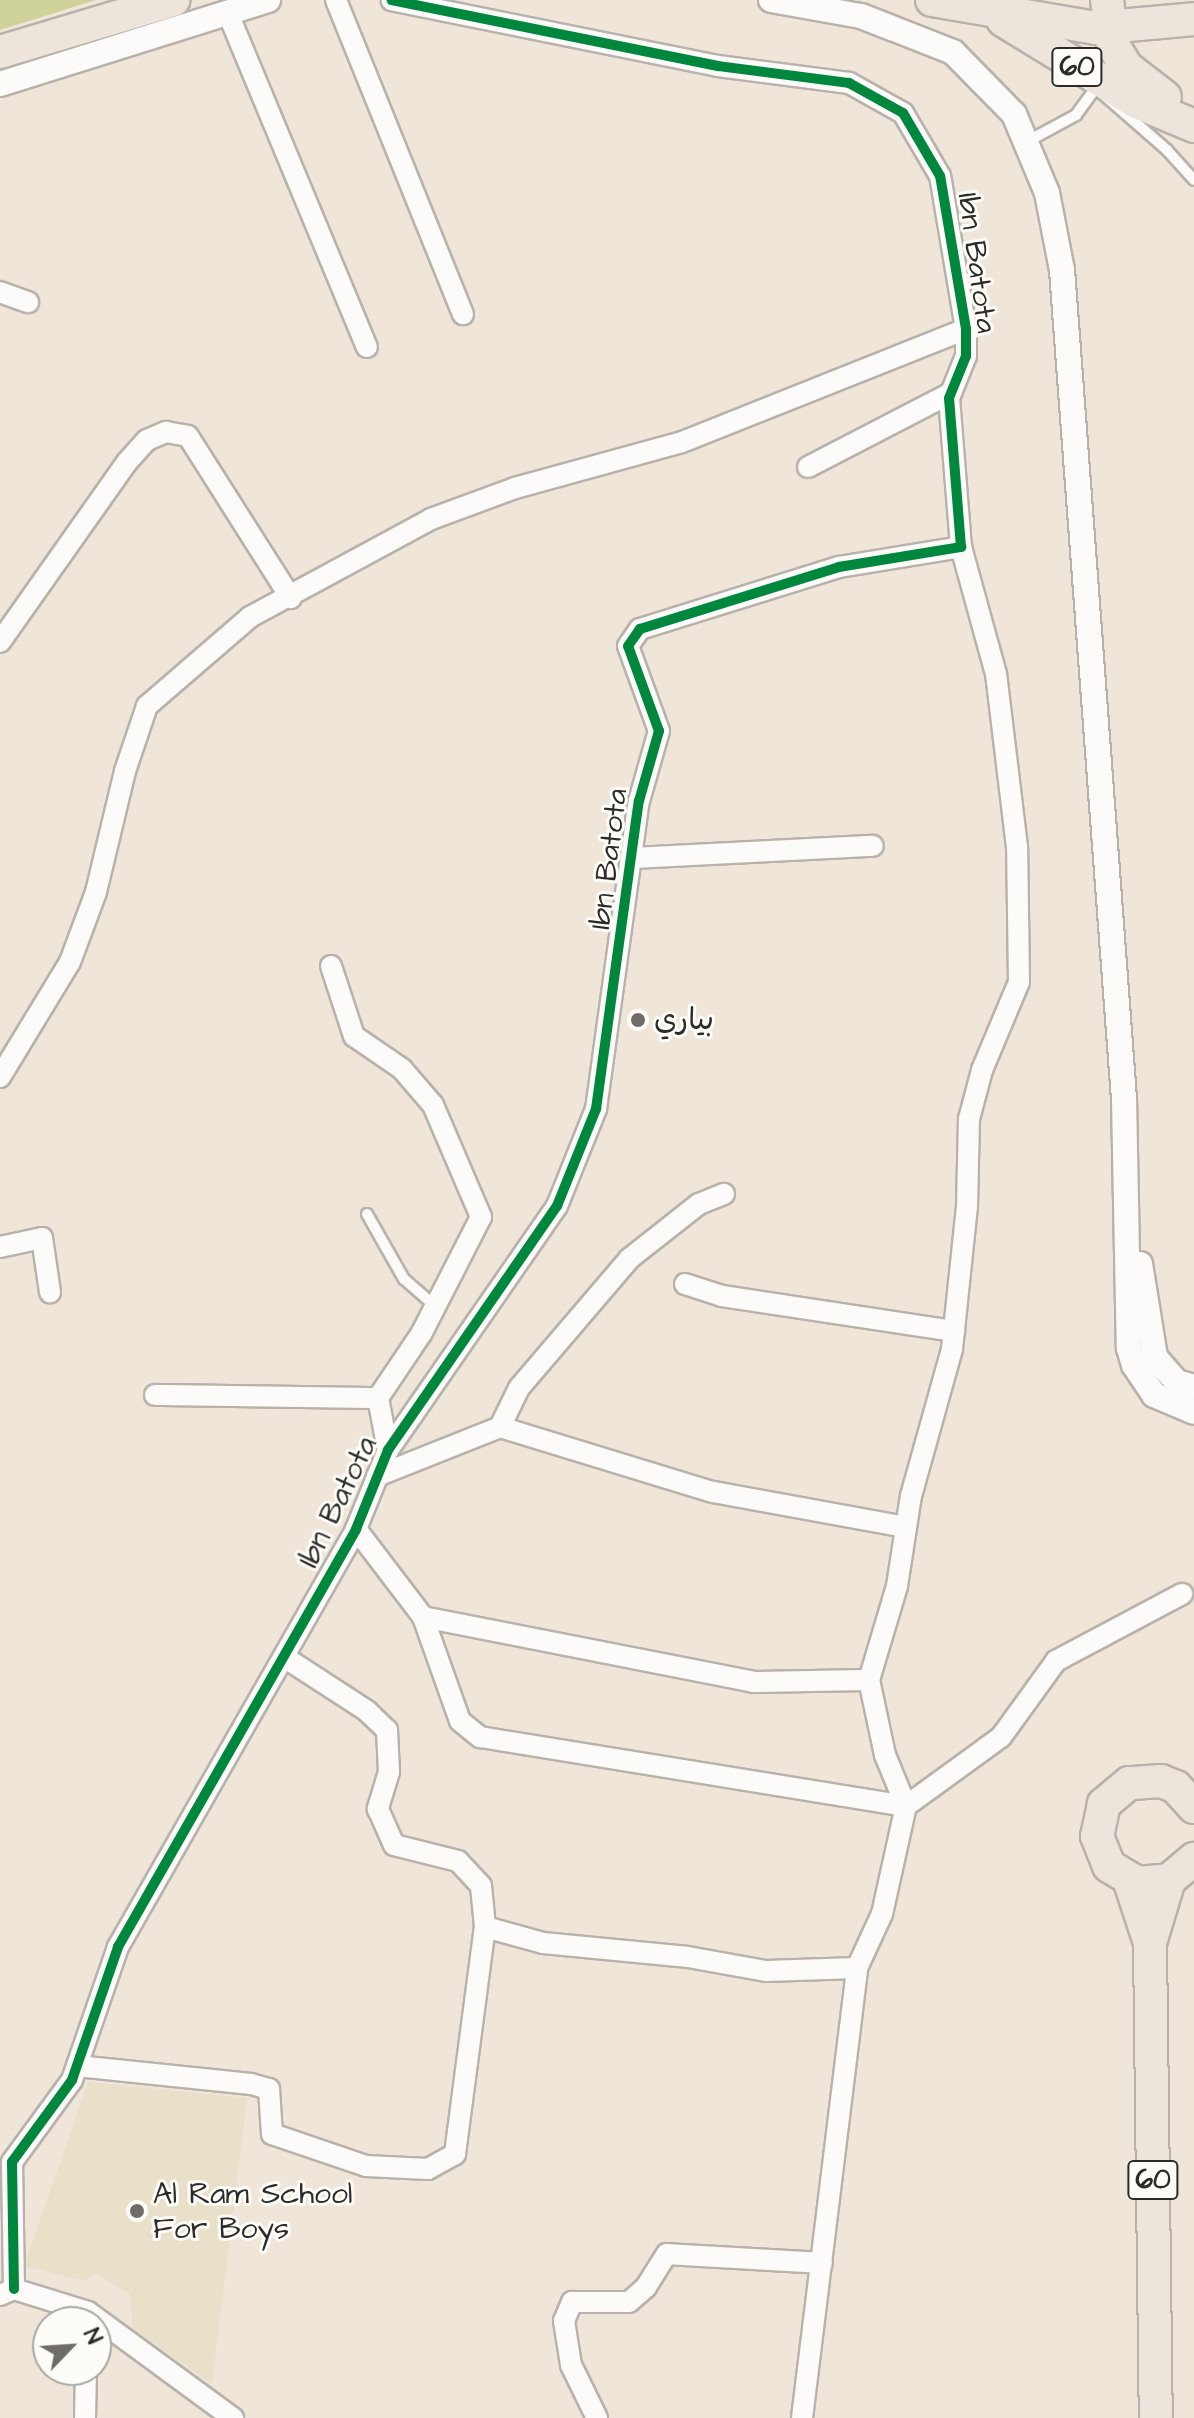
<!DOCTYPE html>
<html>
<head>
<meta charset="utf-8">
<style>
	body { margin:0 }
	#map { position:relative; width:1194px; height:2418px; overflow:hidden; background:#efe5d9; font-family:"Architects Daughter","Playpen Sans Arabic",sans-serif }
	div>[style] { position:absolute }
	[style*='--x'] { left:calc(var(--x)*1px); top:calc(var(--y)*1px); width:calc(var(--w)*1px); rotate:calc(var(--a)*1deg) }
	.built>* { inset:0; background:#e8e0c8 }
	.green>* { inset:0; background:#cfd299 }
	.roads { filter:drop-shadow(2px 0 #b8b2aa) drop-shadow(-2px 0 #b8b2aa) drop-shadow(0 2px #b8b2aa) drop-shadow(0 -2px #b8b2aa) }
	.service>* { height:10px; margin:-5px; padding:0 5px; transform-origin:5px; border-radius:5px; background:#fdfbf9 }
	.minor>* { height:20px; margin:-10px; padding:0 10px; transform-origin:10px; border-radius:10px; background:#fdfbf9 }
	.tertiary>* { height:24px; margin:-12px; padding:0 12px; transform-origin:12px; border-radius:12px; background:#fdfbf9 }
	.trunk>* { height:32px; margin:-16px; padding:0 16px; transform-origin:16px; border-radius:16px; background:#ede5dc }
	.cycleway>* { height:10px; margin:-5px; padding:0 5px; transform-origin:5px; border-radius:5px; background:#00873e }
	.dots>* { width:22px; height:22px; translate:-50% -50%; box-sizing:border-box; border:4px solid #fdfcf7; border-radius:50% }
	span { translate:-50% -50%; white-space:nowrap; text-align:center; line-height:1.15; -webkit-text-stroke:6px #fdfcf7; paint-order:stroke }
	.shield-label span { padding:2px 6px; background:#fdfcf7; border:2px solid; border-radius:6px; -webkit-text-stroke-width:0 }
	.shield-label { font-size:28px; color:#2b2b2b; font-weight:700 }
	.street-label { font-size:30px; color:#2b2b2b }
	.poi-label { font-size:30px; color:#2b2b2b }
	.left { translate:0 -50%; text-align:left }
	.north { position:absolute; left:32px; top:2306px; width:80px; height:80px; box-sizing:border-box; background:#fdfcf7; border:2px solid #a9a8a5; border-radius:50%; rotate:65deg; font-size:22px; font-weight:700; line-height:32px; text-align:center; color:#2b2b2b }
	.north::after { content:''; display:block; margin:auto; width:28px; height:36px; background:#706c68; clip-path:polygon(50% 0,100% 100%,50% 72%,0 100%) }
</style>
</head>
<body>
<div id="map">
	<div class="built">
		<i style="clip-path:polygon(88px 2082px,247px 2098px,212px 2384px,133px 2329px,130px 2294px,95px 2273px,83px 2281px,24px 2266px)"></i>
	</div>
	<div class="green">
		<i style="clip-path:polygon(0 0,96px 0,0 30px)"></i>
	</div>
	<div class="roads">
		<div class="service">
			<i style="--x:1104;--y:95;--w:84;--a:41.1"></i>
			<i style="--x:1167;--y:150;--w:40;--a:48"></i>
			<i style="--x:1028;--y:141;--w:55;--a:-28.4"></i>
			<i style="--x:1076;--y:115;--w:39;--a:-54"></i>
			<i style="--x:367;--y:1214;--w:75;--a:60.4"></i>
			<i style="--x:404;--y:1279;--w:40;--a:41"></i>
		</div>
		<div class="minor">
			<i style="--x:336;--y:0;--w:339;--a:68"></i>
			<i style="--x:227;--y:11;--w:364;--a:67.4"></i>
			<i style="--x:0;--y:292;--w:30;--a:20"></i>
			<i style="--x:808;--y:467;--w:161;--a:-27.4"></i>
			<i style="--x:0;--y:642;--w:220;--a:-54.8"></i>
			<i style="--x:127;--y:462;--w:30;--a:-48"></i>
			<i style="--x:147;--y:440;--w:21;--a:-23"></i>
			<i style="--x:166;--y:432;--w:22;--a:10"></i>
			<i style="--x:188;--y:436;--w:192;--a:57.6"></i>
			<i style="--x:633;--y:858;--w:240;--a:-2.9"></i>
			<i style="--x:331;--y:966;--w:74;--a:71.8"></i>
			<i style="--x:354;--y:1036;--w:58;--a:34.5"></i>
			<i style="--x:402;--y:1069;--w:48;--a:49.3"></i>
			<i style="--x:433;--y:1105;--w:122;--a:66.8"></i>
			<i style="--x:481;--y:1217;--w:131;--a:117.1"></i>
			<i style="--x:421;--y:1334;--w:77;--a:123.9"></i>
			<i style="--x:378;--y:1398;--w:53;--a:79.1"></i>
			<i style="--x:0;--y:1077;--w:135;--a:-58.7"></i>
			<i style="--x:70;--y:962;--w:75;--a:-69.6"></i>
			<i style="--x:96;--y:892;--w:124;--a:-76.5"></i>
			<i style="--x:125;--y:771;--w:69;--a:-71.3"></i>
			<i style="--x:147;--y:706;--w:136;--a:-40.8"></i>
			<i style="--x:250;--y:617;--w:206;--a:-28.4"></i>
			<i style="--x:431;--y:519;--w:90;--a:-20.3"></i>
			<i style="--x:515;--y:488;--w:173;--a:-15.4"></i>
			<i style="--x:682;--y:442;--w:306;--a:-21.7"></i>
			<i style="--x:0;--y:1247;--w:43;--a:-12.1"></i>
			<i style="--x:42;--y:1238;--w:55;--a:81.6"></i>
			<i style="--x:685;--y:1284;--w:39;--a:18"></i>
			<i style="--x:722;--y:1296;--w:235;--a:8.6"></i>
			<i style="--x:155;--y:1395;--w:223;--a:0.8"></i>
			<i style="--x:500;--y:1427;--w:43;--a:-64"></i>
			<i style="--x:519;--y:1388;--w:170;--a:-49.5"></i>
			<i style="--x:629;--y:1259;--w:89;--a:-38.2"></i>
			<i style="--x:699;--y:1204;--w:27;--a:-22"></i>
			<i style="--x:377;--y:1476;--w:132;--a:-21.7"></i>
			<i style="--x:500;--y:1427;--w:223;--a:17"></i>
			<i style="--x:713;--y:1492;--w:196;--a:10.3"></i>
			<i style="--x:356;--y:1529;--w:111;--a:52.7"></i>
			<i style="--x:423;--y:1617;--w:110;--a:70.4"></i>
			<i style="--x:460;--y:1721;--w:26;--a:39"></i>
			<i style="--x:480;--y:1737;--w:432;--a:9.2"></i>
			<i style="--x:906;--y:1806;--w:117;--a:-36"></i>
			<i style="--x:1001;--y:1737;--w:94;--a:-54.1"></i>
			<i style="--x:1056;--y:1661;--w:143;--a:-28"></i>
			<i style="--x:423;--y:1617;--w:336;--a:11.1"></i>
			<i style="--x:753;--y:1682;--w:116;--a:-1"></i>
			<i style="--x:284;--y:1657;--w:99;--a:33"></i>
			<i style="--x:367;--y:1711;--w:28;--a:44"></i>
			<i style="--x:387;--y:1730;--w:42;--a:87.3"></i>
			<i style="--x:389;--y:1772;--w:39;--a:107"></i>
			<i style="--x:378;--y:1809;--w:39;--a:66"></i>
			<i style="--x:394;--y:1845;--w:66;--a:14"></i>
			<i style="--x:458;--y:1861;--w:34;--a:47"></i>
			<i style="--x:481;--y:1886;--w:41;--a:84.4"></i>
			<i style="--x:485;--y:1927;--w:60;--a:15.4"></i>
			<i style="--x:543;--y:1943;--w:146;--a:5.5"></i>
			<i style="--x:688;--y:1957;--w:79;--a:10.2"></i>
			<i style="--x:766;--y:1971;--w:91;--a:-1.9"></i>
			<i style="--x:77;--y:2066;--w:175;--a:5.9"></i>
			<i style="--x:251;--y:2084;--w:19;--a:16"></i>
			<i style="--x:269;--y:2089;--w:45;--a:86.2"></i>
			<i style="--x:272;--y:2134;--w:99;--a:18.8"></i>
			<i style="--x:366;--y:2166;--w:62;--a:2.8"></i>
			<i style="--x:428;--y:2169;--w:31;--a:-29"></i>
			<i style="--x:455;--y:2154;--w:229;--a:-82.5"></i>
			<i style="--x:14;--y:2289;--w:127;--a:-90.9"></i>
			<i style="--x:12;--y:2162;--w:102;--a:-53.8"></i>
			<i style="--x:72;--y:2080;--w:141;--a:-70.9"></i>
			<i style="--x:118;--y:1947;--w:481;--a:-60.3"></i>
			<i style="--x:356;--y:1529;--w:85;--a:-67.9"></i>
			<i style="--x:388;--y:1450;--w:297;--a:-55.3"></i>
			<i style="--x:557;--y:1206;--w:105;--a:-68.1"></i>
			<i style="--x:596;--y:1109;--w:311;--a:-82.1"></i>
			<i style="--x:639;--y:801;--w:73;--a:-74.1"></i>
			<i style="--x:659;--y:731;--w:90;--a:-110"></i>
			<i style="--x:628;--y:646;--w:21;--a:-55"></i>
			<i style="--x:640;--y:629;--w:208;--a:-17.3"></i>
			<i style="--x:839;--y:567;--w:124;--a:-9.3"></i>
			<i style="--x:961;--y:547;--w:149;--a:-94.6"></i>
			<i style="--x:949;--y:398;--w:45;--a:-68"></i>
			<i style="--x:966;--y:356;--w:27;--a:-90"></i>
			<i style="--x:966;--y:329;--w:155;--a:-99.6"></i>
			<i style="--x:940;--y:176;--w:73;--a:-120.4"></i>
			<i style="--x:903;--y:113;--w:62;--a:-150.9"></i>
			<i style="--x:849;--y:83;--w:132;--a:-172.6"></i>
			<i style="--x:718;--y:66;--w:333;--a:-168.6"></i>
			<i style="--x:0;--y:2295;--w:15;--a:-23"></i>
			<i style="--x:14;--y:2289;--w:77;--a:17.3"></i>
			<i style="--x:88;--y:2312;--w:10;--a:96"></i>
			<i style="--x:88;--y:2312;--w:180;--a:36.2"></i>
			<i style="--x:85;--y:2418;--w:48;--a:-88.8"></i>
			<i style="--x:597;--y:2418;--w:59;--a:-116.1"></i>
			<i style="--x:571;--y:2365;--w:45;--a:-99"></i>
			<i style="--x:564;--y:2321;--w:21;--a:-67"></i>
			<i style="--x:572;--y:2302;--w:57;--a:0"></i>
			<i style="--x:629;--y:2302;--w:23;--a:-41"></i>
			<i style="--x:646;--y:2287;--w:39;--a:-58"></i>
			<i style="--x:667;--y:2254;--w:155;--a:3.3"></i>
			<i style="--x:802;--y:2418;--w:453;--a:-83"></i>
			<i style="--x:857;--y:1968;--w:60;--a:-65.2"></i>
			<i style="--x:882;--y:1914;--w:111;--a:-77.5"></i>
			<i style="--x:906;--y:1806;--w:55;--a:-112.4"></i>
			<i style="--x:885;--y:1755;--w:77;--a:-102"></i>
			<i style="--x:869;--y:1680;--w:98;--a:-73.4"></i>
			<i style="--x:897;--y:1586;--w:91;--a:-81.2"></i>
			<i style="--x:911;--y:1496;--w:153;--a:-74.4"></i>
			<i style="--x:952;--y:1349;--w:144;--a:-84"></i>
			<i style="--x:967;--y:1206;--w:87;--a:-88.7"></i>
			<i style="--x:969;--y:1119;--w:51;--a:-75.1"></i>
			<i style="--x:982;--y:1070;--w:95;--a:-67.2"></i>
			<i style="--x:1019;--y:982;--w:135;--a:-90.8"></i>
			<i style="--x:1017;--y:847;--w:174;--a:-96.9"></i>
			<i style="--x:996;--y:674;--w:132;--a:-105.4"></i>
		</div>
		<div class="tertiary">
			<i style="--x:771;--y:0;--w:91;--a:10.1"></i>
			<i style="--x:861;--y:16;--w:99;--a:21.4"></i>
			<i style="--x:953;--y:52;--w:87;--a:45.5"></i>
			<i style="--x:1014;--y:114;--w:86;--a:67.3"></i>
			<i style="--x:1047;--y:193;--w:78;--a:79"></i>
			<i style="--x:1062;--y:270;--w:830;--a:85.72"></i>
			<i style="--x:1124;--y:1098;--w:250;--a:88.9"></i>
			<i style="--x:1129;--y:1348;--w:18;--a:74"></i>
			<i style="--x:1134;--y:1365;--w:36;--a:56"></i>
			<i style="--x:1154;--y:1395;--w:43;--a:23"></i>
			<i style="--x:0;--y:84;--w:281;--a:-17.4"></i>
			<i style="--x:1140;--y:1264;--w:94;--a:80.8"></i>
			<i style="--x:1155;--y:1357;--w:33;--a:49"></i>
			<i style="--x:1177;--y:1382;--w:18;--a:16"></i>
		</div>
		<div class="trunk">
			<i style="--x:932;--y:0;--w:166;--a:9.7"></i>
			<i style="--x:1096;--y:28;--w:98;--a:-5.2"></i>
			<i style="--x:1107;--y:0;--w:45;--a:82.4"></i>
			<i style="--x:1113;--y:45;--w:26;--a:59"></i>
			<i style="--x:1126;--y:67;--w:49;--a:37.6"></i>
			<i style="--x:1003;--y:20;--w:157;--a:31.5"></i>
			<i style="--x:1137;--y:102;--w:62;--a:22.8"></i>
			<i style="--x:0;--y:52;--w:181;--a:-16.7"></i>
			<i style="--x:1194;--y:1807;--w:27;--a:-132"></i>
			<i style="--x:1176;--y:1787;--w:16;--a:-158"></i>
			<i style="--x:1161;--y:1781;--w:32;--a:176"></i>
			<i style="--x:1129;--y:1783;--w:33;--a:140"></i>
			<i style="--x:1104;--y:1804;--w:33;--a:102"></i>
			<i style="--x:1097;--y:1836;--w:32;--a:68"></i>
			<i style="--x:1109;--y:1866;--w:33;--a:31"></i>
			<i style="--x:1137;--y:1883;--w:32;--a:-5"></i>
			<i style="--x:1169;--y:1880;--w:33;--a:-40"></i>
			<i style="--x:1129;--y:1879;--w:67;--a:71.8"></i>
			<i style="--x:1150;--y:1943;--w:66;--a:-73.2"></i>
			<i style="--x:1150;--y:1943;--w:475;--a:89.3"></i>
		</div>
	</div>
	<div class="cycleway">
		<i style="--x:14;--y:2289;--w:127;--a:-90.9"></i>
		<i style="--x:12;--y:2162;--w:102;--a:-53.8"></i>
		<i style="--x:72;--y:2080;--w:141;--a:-70.9"></i>
		<i style="--x:118;--y:1947;--w:481;--a:-60.3"></i>
		<i style="--x:356;--y:1529;--w:85;--a:-67.9"></i>
		<i style="--x:388;--y:1450;--w:297;--a:-55.3"></i>
		<i style="--x:557;--y:1206;--w:105;--a:-68.1"></i>
		<i style="--x:596;--y:1109;--w:311;--a:-82.1"></i>
		<i style="--x:639;--y:801;--w:73;--a:-74.1"></i>
		<i style="--x:659;--y:731;--w:90;--a:-110"></i>
		<i style="--x:628;--y:646;--w:21;--a:-55"></i>
		<i style="--x:640;--y:629;--w:208;--a:-17.3"></i>
		<i style="--x:839;--y:567;--w:124;--a:-9.3"></i>
		<i style="--x:961;--y:547;--w:149;--a:-94.6"></i>
		<i style="--x:949;--y:398;--w:45;--a:-68"></i>
		<i style="--x:966;--y:356;--w:27;--a:-90"></i>
		<i style="--x:966;--y:329;--w:155;--a:-99.6"></i>
		<i style="--x:940;--y:176;--w:73;--a:-120.4"></i>
		<i style="--x:903;--y:113;--w:62;--a:-150.9"></i>
		<i style="--x:849;--y:83;--w:132;--a:-172.6"></i>
		<i style="--x:718;--y:66;--w:333;--a:-168.6"></i>
	</div>
	<div class="dots">
		<i style="left:638px;top:1020px;background:#706c68"></i>
		<i style="left:137px;top:2211px;background:#706c68"></i>
	</div>
	<div class="shield-label">
		<span style="left:1077px;top:67px">60</span>
		<span style="left:1153px;top:2180px">60</span>
	</div>
	<div class="street-label">
		<span style="left:977px;top:263px;rotate:82deg">Ibn Batota</span>
		<span style="left:609px;top:859px;rotate:-83deg">Ibn Batota</span>
		<span style="left:338px;top:1502px;rotate:-64deg">Ibn Batota</span>
	</div>
	<div class="poi-label">
		<span class="left" style="left:654px;top:1020px">بياري</span>
		<span class="left" style="left:153px;top:2211px">Al Ram School<br>For Boys</span>
	</div>
	<div class="north">N</div>
</div>
</body>
</html>
